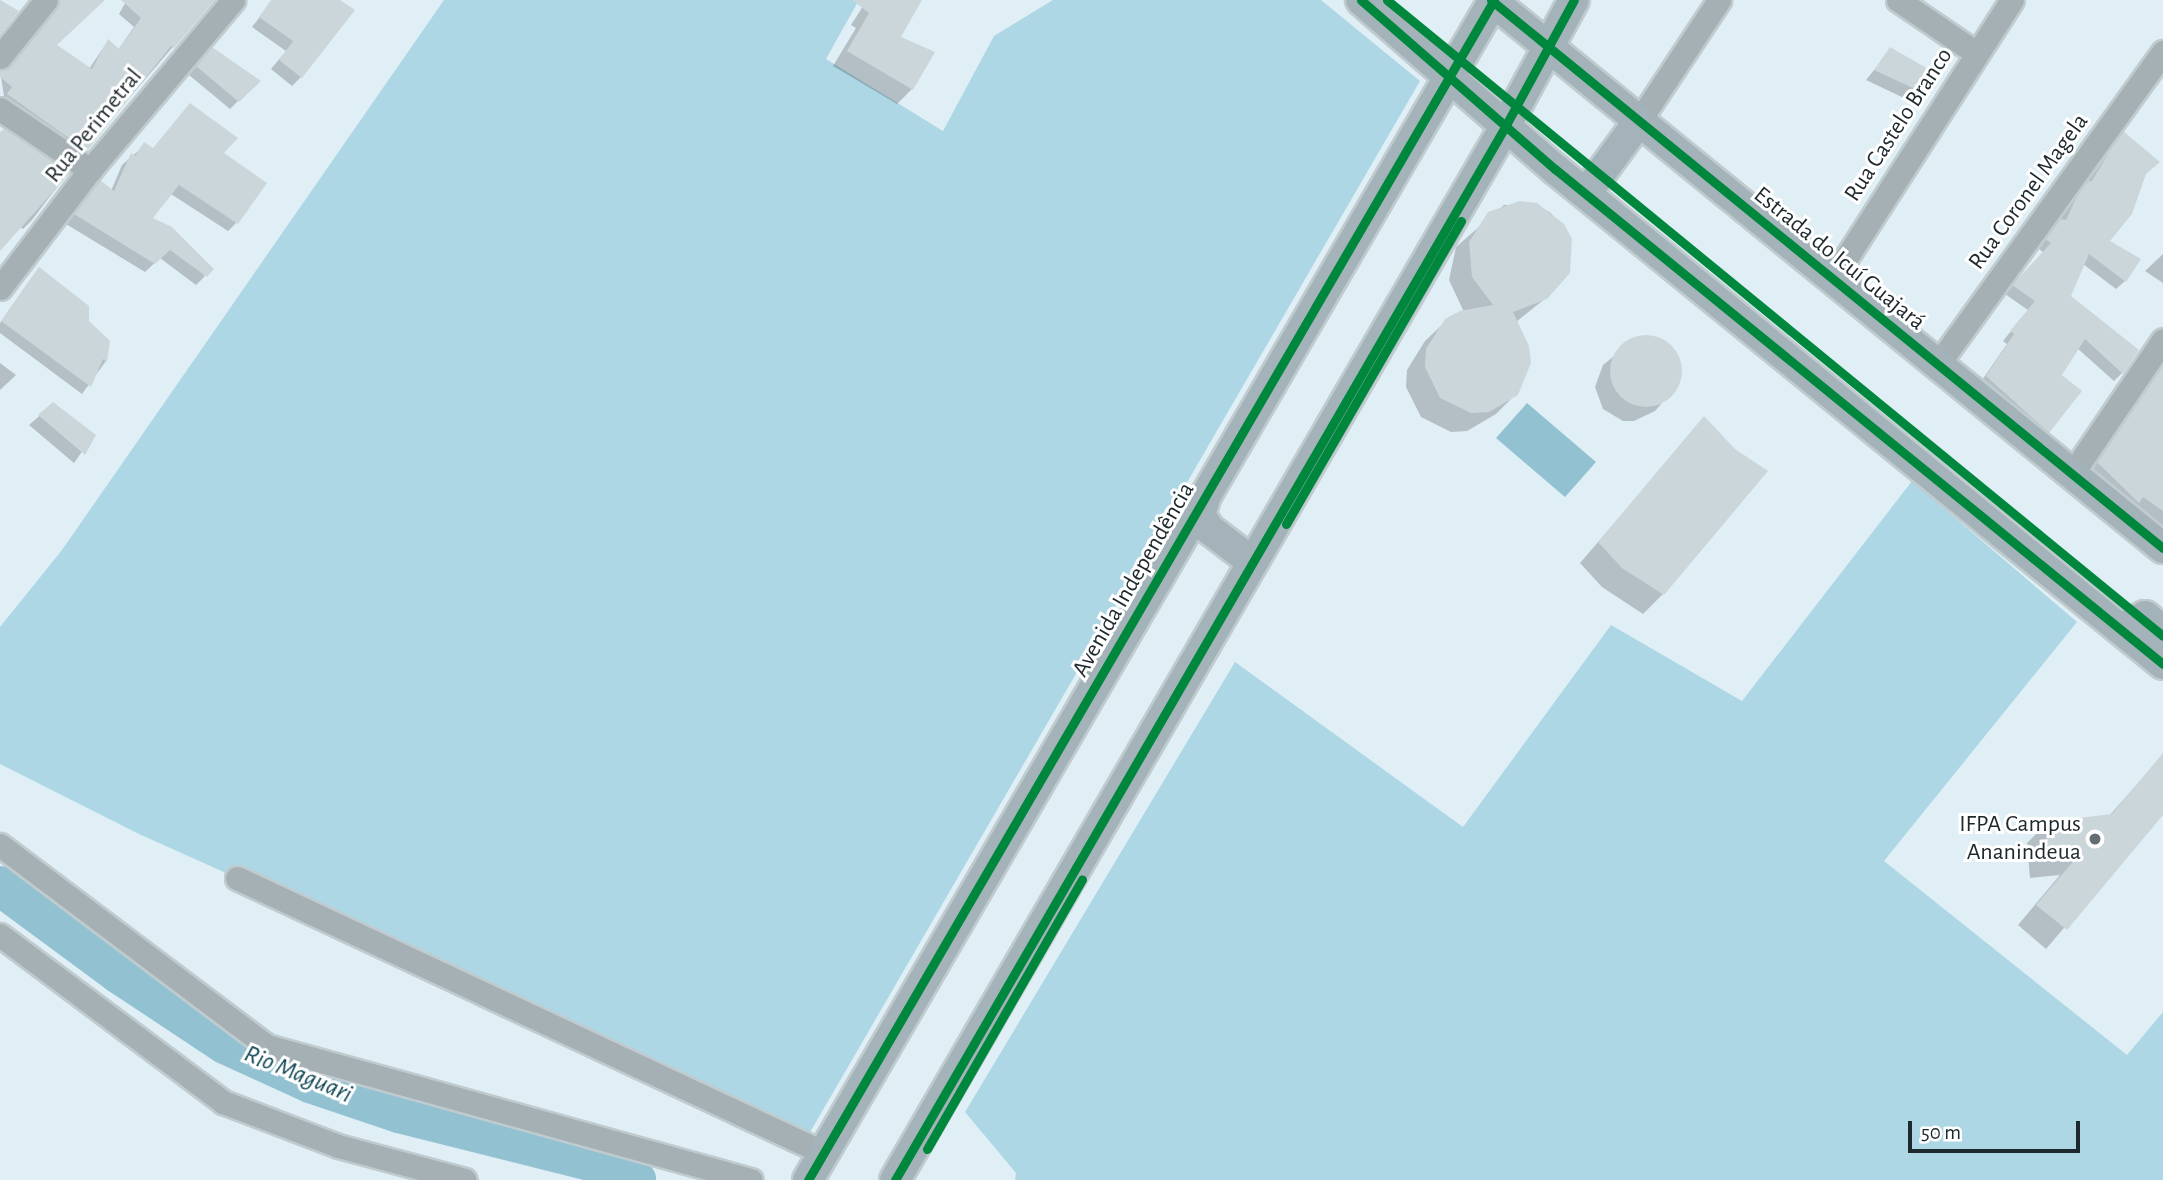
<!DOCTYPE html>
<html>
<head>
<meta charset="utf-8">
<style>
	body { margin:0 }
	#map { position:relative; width:2163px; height:1180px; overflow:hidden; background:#e0eff5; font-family:"Alegreya Sans",sans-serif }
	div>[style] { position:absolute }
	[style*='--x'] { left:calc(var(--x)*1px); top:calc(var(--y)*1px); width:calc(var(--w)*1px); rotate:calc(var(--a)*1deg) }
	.forest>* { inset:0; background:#aed7e6 }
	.water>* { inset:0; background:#92c2d2 }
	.shadow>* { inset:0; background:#0003 }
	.river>* { height:40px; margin:-20px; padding:0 20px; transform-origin:20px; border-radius:20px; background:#92c2d2 }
	.building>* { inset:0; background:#cbd6db }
	.round { border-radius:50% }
	.roads { filter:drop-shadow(2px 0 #bfcbcf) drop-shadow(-2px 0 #bfcbcf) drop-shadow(0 2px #bfcbcf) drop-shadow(0 -2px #bfcbcf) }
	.minor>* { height:23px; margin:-11.5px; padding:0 11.5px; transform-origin:11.5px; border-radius:11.5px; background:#a5b0b4 }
	.major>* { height:30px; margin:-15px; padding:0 15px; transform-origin:15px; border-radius:15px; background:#a4b3b9 }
	.cycleway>* { height:9px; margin:-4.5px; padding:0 4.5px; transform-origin:4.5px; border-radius:4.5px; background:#00873e }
	.dots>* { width:19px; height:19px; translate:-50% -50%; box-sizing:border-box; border:4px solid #fff; border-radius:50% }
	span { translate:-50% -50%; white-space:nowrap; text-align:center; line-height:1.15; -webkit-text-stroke:6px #fff; paint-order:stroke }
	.street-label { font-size:24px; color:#1e292d }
	.poi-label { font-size:24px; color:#1e292d }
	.right { translate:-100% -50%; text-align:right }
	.water-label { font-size:26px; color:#104756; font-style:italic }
	.scale { position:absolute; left:1908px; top:1121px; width:172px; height:32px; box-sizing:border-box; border:4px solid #1e292d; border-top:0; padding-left:9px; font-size:21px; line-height:24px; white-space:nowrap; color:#1e292d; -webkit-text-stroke:5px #fff; paint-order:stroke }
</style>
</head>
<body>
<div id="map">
	<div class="forest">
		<i style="clip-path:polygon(444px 0,859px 0,826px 59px,943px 131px,994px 36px,1053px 0,1321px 0,1420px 81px,809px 1134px,139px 834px,0 764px,0 627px,62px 550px)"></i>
		<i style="clip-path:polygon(1912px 481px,2077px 622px,1884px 861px,2127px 1055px,2163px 1012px,2163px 1180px,1015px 1180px,1016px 1173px,965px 1112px,1235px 662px,1463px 827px,1611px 625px,1742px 701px)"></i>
	</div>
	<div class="water">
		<i style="clip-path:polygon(1527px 403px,1596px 462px,1565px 497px,1496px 438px)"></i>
	</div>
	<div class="shadow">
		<i style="clip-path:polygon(55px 0,103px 0,54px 45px,89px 69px,108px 41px,118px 50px,134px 27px,119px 14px,127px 0,213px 0,77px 159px,0 102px,4px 96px,0 71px,9px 68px,48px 20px)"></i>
		<i style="clip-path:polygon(273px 0,336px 0,301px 77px,292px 86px,271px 69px,286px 51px,252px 27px)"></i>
		<i style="clip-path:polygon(867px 0,920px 0,899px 38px,912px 89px,897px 104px,833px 66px,856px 28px,851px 25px)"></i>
		<i style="clip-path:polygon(1891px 49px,1914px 88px,1904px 98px,1866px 80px)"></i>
		<i style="clip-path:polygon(204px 57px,258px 81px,230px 109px,189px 75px)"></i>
		<i style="clip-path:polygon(2124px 133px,2144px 175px,2108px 242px,2125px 281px,2116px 289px,2083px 264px,2069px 296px,2122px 373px,2114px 381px,2077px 348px,2060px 375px,2048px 432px,2040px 440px,1978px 386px,2007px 344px,2003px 341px,2028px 310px,2005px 294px,2044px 253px,2038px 248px)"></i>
		<i style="clip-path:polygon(0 134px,67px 174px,32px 220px,23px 229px,19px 226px,0 248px)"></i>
		<i style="clip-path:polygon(145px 145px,152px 150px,222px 153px,237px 222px,228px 231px,171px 194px,151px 218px,205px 276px,196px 285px,160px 258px,145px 272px,66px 224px,100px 183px,111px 191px,122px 165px)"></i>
		<i style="clip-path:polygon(1504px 205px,1537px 205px,1551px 213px,1570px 240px,1546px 298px,1516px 322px,1516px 394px,1496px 414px,1467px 431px,1451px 432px,1421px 417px,1406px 387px,1407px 370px,1425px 341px,1446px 321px,1464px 312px,1449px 280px,1456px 247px)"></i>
		<i style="clip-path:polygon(2163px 254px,2163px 283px,2145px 271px)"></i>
		<i style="clip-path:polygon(32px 277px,108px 342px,106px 361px,82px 394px,0 333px,0 323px)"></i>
		<i style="clip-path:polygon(1638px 337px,1669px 345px,1680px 364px,1677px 386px,1655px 411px,1634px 421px,1623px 421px,1603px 409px,1595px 387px,1603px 365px)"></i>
		<i style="clip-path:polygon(0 363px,16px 375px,0 390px)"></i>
		<i style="clip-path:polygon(2163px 363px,2163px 528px,2088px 473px)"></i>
		<i style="clip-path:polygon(53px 404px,93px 436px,74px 463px,29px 425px)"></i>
		<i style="clip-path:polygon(1704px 419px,1663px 594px,1643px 614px,1602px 587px,1580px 563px)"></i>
		<i style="clip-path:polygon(2163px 755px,2163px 812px,2046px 949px,2018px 925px,2060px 875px,2030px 878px,2027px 843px,2046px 824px,2109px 816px)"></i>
	</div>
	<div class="river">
		<i style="--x:0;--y:886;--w:147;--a:36.4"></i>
		<i style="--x:118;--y:973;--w:128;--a:33.6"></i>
		<i style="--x:225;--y:1044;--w:94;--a:24.6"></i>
		<i style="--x:310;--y:1083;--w:94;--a:18.6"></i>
		<i style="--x:399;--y:1113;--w:197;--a:14.1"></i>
		<i style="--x:590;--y:1161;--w:50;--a:22.4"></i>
	</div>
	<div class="building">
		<i style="clip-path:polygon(0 0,19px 11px,0 35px)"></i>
		<i style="clip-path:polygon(60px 0,105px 0,57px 45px,92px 69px,108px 39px,119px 49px,141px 18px,121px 0,215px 0,174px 48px,171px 46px,87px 151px,7px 94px,12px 87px,0 77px,0 71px,11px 66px)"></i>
		<i style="clip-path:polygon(271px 0,340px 0,355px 10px,302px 78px,279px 60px,293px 41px,259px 17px)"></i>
		<i style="clip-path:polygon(852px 0,922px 0,901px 37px,935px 52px,913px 90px,847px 51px,869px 13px)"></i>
		<i style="clip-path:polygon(212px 47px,261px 81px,239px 102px,196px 66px)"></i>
		<i style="clip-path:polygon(1890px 47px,1930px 70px,1915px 89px,1874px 70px)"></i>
		<i style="clip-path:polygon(190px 103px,238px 138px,224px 153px,267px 183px,238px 224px,179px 185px,153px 218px,172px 227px,214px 269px,207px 277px,170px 250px,155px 264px,74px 214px,100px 180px,114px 191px,131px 153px,135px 156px,144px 142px,153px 148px)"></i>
		<i style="clip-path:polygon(4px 129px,70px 173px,0 251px,0 132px)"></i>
		<i style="clip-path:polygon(2123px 131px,2160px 162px,2146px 174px,2132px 214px,2110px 241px,2141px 259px,2126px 282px,2089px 254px,2071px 296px,2139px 350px,2123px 374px,2085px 339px,2062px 375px,2082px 391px,2049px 433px,1986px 376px,2014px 334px,2010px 331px,2035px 301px,2012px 285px,2051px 243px,2045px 239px,2059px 219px,2066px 220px,2078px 194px,2088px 180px,2091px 182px)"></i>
		<i style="clip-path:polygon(1520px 201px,1537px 203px,1564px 224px,1572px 239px,1570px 273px,1547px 299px,1513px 312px,1529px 346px,1531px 363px,1518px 395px,1489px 412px,1471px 413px,1440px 398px,1425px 367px,1426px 349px,1445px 319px,1460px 311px,1493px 305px,1472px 277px,1469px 242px,1488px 212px)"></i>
		<i style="clip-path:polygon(39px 267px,89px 306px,89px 321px,110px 341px,107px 362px,103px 359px,91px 387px,1px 321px)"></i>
		<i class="round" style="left:1610px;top:335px;width:72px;height:72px"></i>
		<i style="clip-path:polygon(2163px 365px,2163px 511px,2143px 497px,2139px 503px,2097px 462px)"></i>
		<i style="clip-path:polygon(53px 402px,96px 435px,85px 455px,38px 415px)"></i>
		<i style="clip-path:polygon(1704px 416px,1735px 449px,1768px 471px,1664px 595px,1622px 568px,1598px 542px)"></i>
		<i style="clip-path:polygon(2163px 753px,2163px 815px,2067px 930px,2036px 905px,2077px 857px,2050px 859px,2045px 822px,2112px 814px)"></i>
	</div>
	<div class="roads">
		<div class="minor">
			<i style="--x:1898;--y:0;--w:94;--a:34.2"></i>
			<i style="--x:0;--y:57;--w:73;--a:-51.1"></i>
			<i style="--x:0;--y:109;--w:109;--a:34.1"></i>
			<i style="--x:1639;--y:121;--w:145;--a:-56.5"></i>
			<i style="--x:1832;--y:280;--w:333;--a:-57.3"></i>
			<i style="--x:0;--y:288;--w:148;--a:-52.7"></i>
			<i style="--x:90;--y:170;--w:222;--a:-49.9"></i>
			<i style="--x:1938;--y:364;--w:385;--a:-54.2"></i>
			<i style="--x:2074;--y:471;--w:158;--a:-55.8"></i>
			<i style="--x:0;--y:845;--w:334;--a:37"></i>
			<i style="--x:267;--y:1046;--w:502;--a:15.48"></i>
			<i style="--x:237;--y:878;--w:648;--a:25.1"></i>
			<i style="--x:0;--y:935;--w:279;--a:36.8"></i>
			<i style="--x:223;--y:1102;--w:123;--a:20.9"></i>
			<i style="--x:338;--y:1146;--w:131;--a:15"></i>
		</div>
		<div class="major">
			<i style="--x:1361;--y:0;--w:257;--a:41.1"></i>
			<i style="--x:1555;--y:169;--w:784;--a:39.15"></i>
			<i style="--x:1491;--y:0;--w:867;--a:39.2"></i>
			<i style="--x:1587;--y:192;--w:88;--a:-53.8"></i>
			<i style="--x:1206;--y:495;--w:21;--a:107"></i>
			<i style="--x:1200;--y:515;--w:17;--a:57"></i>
			<i style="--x:1209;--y:529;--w:53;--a:37.3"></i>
			<i style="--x:2120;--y:629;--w:28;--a:-27"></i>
			<i style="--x:2145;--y:616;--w:23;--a:40"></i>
			<i style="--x:808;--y:1180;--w:1365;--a:-59.83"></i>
			<i style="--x:895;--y:1180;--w:1219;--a:-59.92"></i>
			<i style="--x:1506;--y:125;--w:142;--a:-61.5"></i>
		</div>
	</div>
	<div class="cycleway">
		<i style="--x:1361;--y:0;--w:257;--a:41.1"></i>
		<i style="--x:1555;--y:169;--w:784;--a:39.15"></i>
		<i style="--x:1387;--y:0;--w:1003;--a:39.34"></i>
		<i style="--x:1491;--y:0;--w:867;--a:39.2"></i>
		<i style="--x:1286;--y:524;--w:350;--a:-60"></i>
		<i style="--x:927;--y:1149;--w:311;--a:-60.1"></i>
		<i style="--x:808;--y:1180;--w:1365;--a:-59.83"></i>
		<i style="--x:895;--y:1180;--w:1219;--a:-59.92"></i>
		<i style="--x:1506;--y:125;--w:142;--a:-61.5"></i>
	</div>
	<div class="dots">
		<i style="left:2095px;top:839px;background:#626e73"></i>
	</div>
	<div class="street-label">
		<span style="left:1899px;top:125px;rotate:-57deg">Rua Castelo Branco</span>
		<span style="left:94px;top:126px;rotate:-51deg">Rua Perimetral</span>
		<span style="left:2029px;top:192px;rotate:-54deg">Rua Coronel Magela</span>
		<span style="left:1839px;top:259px;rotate:39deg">Estrada do Icuí Guajará</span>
		<span style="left:1134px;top:580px;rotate:-60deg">Avenida Independência</span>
	</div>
	<div class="poi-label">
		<span class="right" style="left:2081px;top:839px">IFPA Campus<br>Ananindeua</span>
	</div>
	<div class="water-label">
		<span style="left:298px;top:1074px;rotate:22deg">Rio Maguari</span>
	</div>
	<div class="scale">50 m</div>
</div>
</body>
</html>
